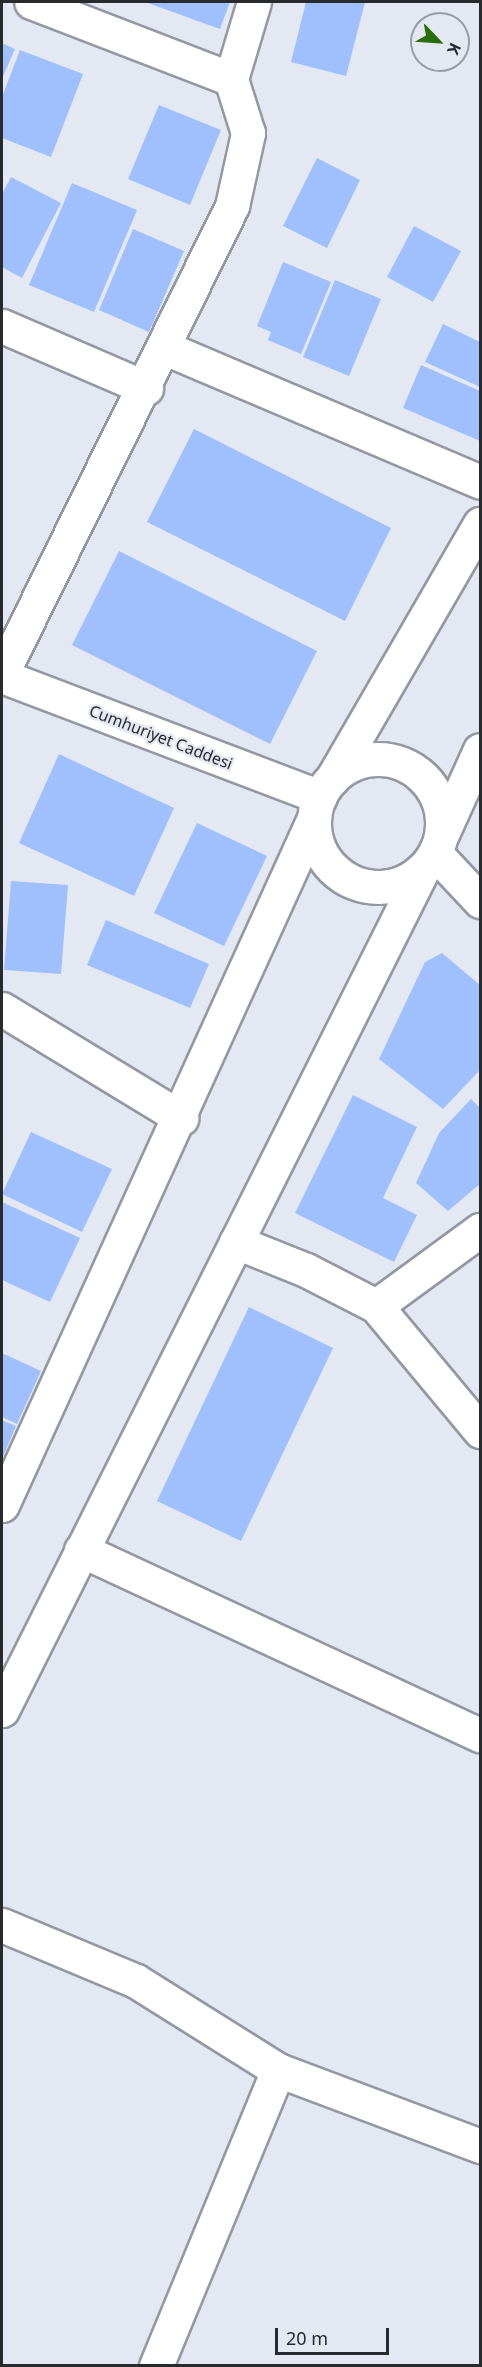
<!DOCTYPE html>
<html>
<head>
<meta charset="utf-8">
<style>
	body { margin:0 }
	#map { position:relative; width:482px; height:2367px; overflow:hidden; background:#e3e8f2; font-family:"Noto Sans",sans-serif }
	div>[style] { position:absolute }
	[style*='--x'] { left:calc(var(--x)*1px); top:calc(var(--y)*1px); width:calc(var(--w)*1px); rotate:calc(var(--a)*1deg) }
	.building>* { inset:0; background:#a0c0fd }
	.roads { filter:drop-shadow(2px 0 #9498a1) drop-shadow(-2px 0 #9498a1) drop-shadow(0 2px #9498a1) drop-shadow(0 -2px #9498a1) }
	.minor>* { height:33px; margin:-16.5px; padding:0 16.5px; transform-origin:16.5px; border-radius:16.5px; background:#fff }
	.tertiary>* { height:33px; margin:-16.5px; padding:0 16.5px; transform-origin:16.5px; border-radius:16.5px; background:#fff }
	.secondary>* { height:33px; margin:-16.5px; padding:0 16.5px; transform-origin:16.5px; border-radius:16.5px; background:#fff }
	.secondary>.ring { margin:-16.5px; padding:0; box-sizing:content-box; background:none; border:33px solid #fff; border-radius:50% }
	span { translate:-50% -50%; white-space:nowrap; text-align:center; line-height:1.15; -webkit-text-stroke:4.5px #e3e8f2; paint-order:stroke }
	.street-label { font-size:16px; color:#282a2e }
	.frame { position:absolute; inset:0; border:3px solid #282a2e; pointer-events:none }
	.north { position:absolute; left:410px; top:12px; width:60px; height:60px; box-sizing:border-box; background:#e3e8f2; border:2px solid #989ca4; border-radius:50%; rotate:115deg; font-size:16px; font-weight:700; line-height:24px; text-align:center; color:#282a2e }
	.north::after { content:''; display:block; margin:auto; width:21px; height:27px; background:#276d08; clip-path:polygon(50% 0,100% 100%,50% 72%,0 100%) }
	.scale { position:absolute; left:275px; top:2328px; width:114px; height:27px; box-sizing:border-box; border:3px solid #282a2e; border-top:0; padding-left:8px; font-size:18px; line-height:21px; white-space:nowrap; color:#282a2e; -webkit-text-stroke:4px #e3e8f2; paint-order:stroke }
</style>
</head>
<body>
<div id="map">
	<div class="building">
		<i style="clip-path:polygon(145px 2px,230px 2px,220px 29px)"></i>
		<i style="clip-path:polygon(306px 2px,365px 2px,346px 76px,291px 62px)"></i>
		<i style="clip-path:polygon(2px 43px,15px 49px,2px 79px)"></i>
		<i style="clip-path:polygon(20px 50px,83px 74px,51px 157px,2px 138px,2px 97px)"></i>
		<i style="clip-path:polygon(159px 105px,221px 130px,190px 205px,128px 179px)"></i>
		<i style="clip-path:polygon(317px 158px,360px 180px,327px 248px,283px 226px)"></i>
		<i style="clip-path:polygon(11px 177px,61px 203px,22px 278px,2px 267px,2px 194px)"></i>
		<i style="clip-path:polygon(72px 183px,137px 210px,94px 312px,29px 285px)"></i>
		<i style="clip-path:polygon(414px 226px,461px 251px,433px 302px,387px 277px)"></i>
		<i style="clip-path:polygon(133px 229px,184px 251px,149px 332px,99px 310px)"></i>
		<i style="clip-path:polygon(283px 262px,331px 282px,301px 354px,268px 340px,271px 332px,257px 326px)"></i>
		<i style="clip-path:polygon(335px 280px,381px 299px,349px 376px,303px 357px)"></i>
		<i style="clip-path:polygon(443px 324px,480px 342px,480px 387px,425px 362px)"></i>
		<i style="clip-path:polygon(421px 365px,480px 391px,480px 441px,403px 408px)"></i>
		<i style="clip-path:polygon(194px 429px,391px 528px,345px 621px,147px 522px)"></i>
		<i style="clip-path:polygon(119px 551px,317px 651px,270px 744px,72px 645px)"></i>
		<i style="clip-path:polygon(59px 754px,174px 808px,134px 896px,19px 843px)"></i>
		<i style="clip-path:polygon(197px 823px,267px 856px,224px 946px,154px 913px)"></i>
		<i style="clip-path:polygon(11px 881px,68px 885px,61px 974px,4px 970px)"></i>
		<i style="clip-path:polygon(106px 920px,209px 964px,190px 1008px,87px 965px)"></i>
		<i style="clip-path:polygon(442px 953px,480px 985px,480px 1070px,443px 1109px,379px 1059px,425px 962px)"></i>
		<i style="clip-path:polygon(353px 1095px,417px 1127px,383px 1198px,417px 1215px,394px 1262px,295px 1213px)"></i>
		<i style="clip-path:polygon(471px 1099px,480px 1108px,480px 1184px,448px 1211px,416px 1183px,439px 1133px)"></i>
		<i style="clip-path:polygon(31px 1132px,112px 1169px,82px 1232px,2px 1194px)"></i>
		<i style="clip-path:polygon(2px 1202px,80px 1238px,50px 1302px,2px 1280px)"></i>
		<i style="clip-path:polygon(249px 1307px,333px 1348px,241px 1541px,157px 1501px)"></i>
		<i style="clip-path:polygon(2px 1353px,41px 1371px,17px 1424px,2px 1417px)"></i>
		<i style="clip-path:polygon(2px 1420px,16px 1426px,2px 1459px)"></i>
	</div>
	<div class="roads">
		<div class="minor">
			<i style="--x:231;--y:79;--w:80;--a:-73.4"></i>
			<i style="--x:2;--y:326;--w:157;--a:23.3"></i>
			<i style="--x:165;--y:348;--w:342;--a:23"></i>
			<i style="--x:2;--y:673;--w:521;--a:-63.78"></i>
			<i style="--x:232;--y:206;--w:75;--a:-77.6"></i>
			<i style="--x:248;--y:133;--w:57;--a:-107.5"></i>
			<i style="--x:231;--y:79;--w:214;--a:-158.9"></i>
			<i style="--x:2;--y:676;--w:340;--a:20.8"></i>
			<i style="--x:2;--y:1009;--w:210;--a:31.3"></i>
			<i style="--x:236;--y:1242;--w:75;--a:21.8"></i>
			<i style="--x:306;--y:1270;--w:79;--a:27.2"></i>
			<i style="--x:376;--y:1306;--w:163;--a:50.2"></i>
			<i style="--x:376;--y:1306;--w:129;--a:-36.2"></i>
			<i style="--x:81;--y:1550;--w:440;--a:24.9"></i>
			<i style="--x:2;--y:1925;--w:145;--a:22.7"></i>
			<i style="--x:136;--y:1981;--w:168;--a:32.1"></i>
			<i style="--x:278;--y:2070;--w:216;--a:20.6"></i>
			<i style="--x:156;--y:2366;--w:320;--a:-67.6"></i>
		</div>
		<div class="tertiary">
			<i style="--x:435;--y:853;--w:66;--a:46.8"></i>
			<i style="--x:2;--y:1505;--w:755;--a:-65.57"></i>
			<i style="--x:2;--y:1710;--w:938;--a:-63.41"></i>
		</div>
		<div class="secondary">
			<i class="ring" style="left:314px;top:759px;width:95px;height:95px"></i>
			<i style="--x:332;--y:779;--w:295;--a:-59.9"></i>
			<i style="--x:442;--y:834;--w:92;--a:-65.7"></i>
		</div>
	</div>
	<div class="street-label">
		<span style="left:161px;top:737px;rotate:21deg">Cumhuriyet Caddesi</span>
	</div>
	<div class="frame"></div>
	<div class="north">K</div>
	<div class="scale">20 m</div>
</div>
</body>
</html>
